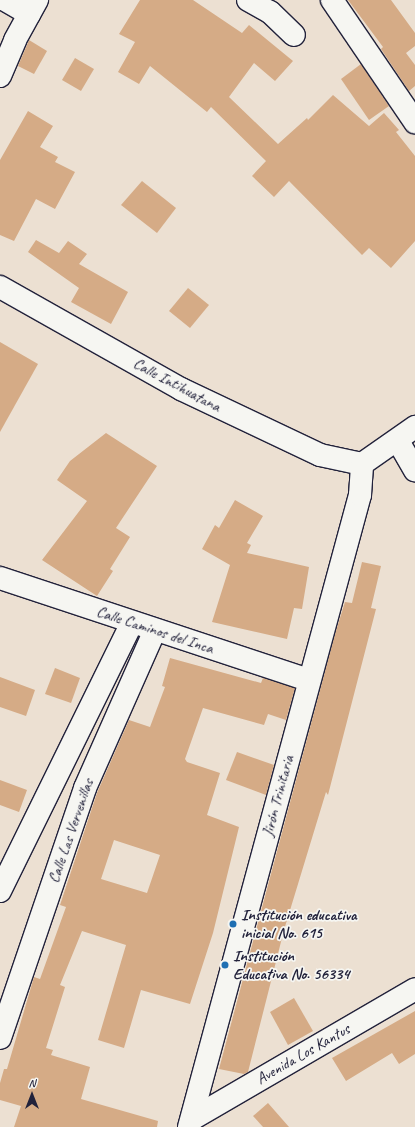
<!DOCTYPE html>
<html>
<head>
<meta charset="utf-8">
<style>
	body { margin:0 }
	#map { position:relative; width:415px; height:1127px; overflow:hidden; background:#ece0d2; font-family:Caveat,sans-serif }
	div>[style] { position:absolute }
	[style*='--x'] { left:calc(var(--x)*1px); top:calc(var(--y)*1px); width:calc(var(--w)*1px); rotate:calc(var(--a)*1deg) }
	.building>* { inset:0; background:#d5ab86 }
	.roads { filter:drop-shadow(1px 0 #22223b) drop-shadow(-1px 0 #22223b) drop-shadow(0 1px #22223b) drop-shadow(0 -1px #22223b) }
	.minor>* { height:22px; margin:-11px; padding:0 11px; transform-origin:11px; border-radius:11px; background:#f6f6f2 }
	.dots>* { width:11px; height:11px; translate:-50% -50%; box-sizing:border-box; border:2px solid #f6f6f2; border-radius:50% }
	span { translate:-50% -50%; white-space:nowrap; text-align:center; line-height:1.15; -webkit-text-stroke:3.5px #f6f6f2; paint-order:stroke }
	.street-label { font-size:16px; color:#22223b }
	.poi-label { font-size:16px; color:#22223b; font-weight:700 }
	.left { translate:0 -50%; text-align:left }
	.north { position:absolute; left:12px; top:1075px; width:40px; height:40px; -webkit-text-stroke:3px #f6f6f2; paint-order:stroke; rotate:0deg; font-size:11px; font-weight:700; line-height:16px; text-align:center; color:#22223b }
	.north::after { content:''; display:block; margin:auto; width:14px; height:18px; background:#22223b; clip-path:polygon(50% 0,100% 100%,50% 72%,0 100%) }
</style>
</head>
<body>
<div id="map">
	<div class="building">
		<i style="clip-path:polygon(140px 0,193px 0,242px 33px,249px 25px,293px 61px,275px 81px,254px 63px,229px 97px,278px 144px,307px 118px,308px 120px,333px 95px,369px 126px,384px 113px,399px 130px,396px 132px,415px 156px,415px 241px,391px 268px,369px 248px,362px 255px,289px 181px,274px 197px,252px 176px,266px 161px,211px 107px,207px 112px,150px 66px,139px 84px,118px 72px,135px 42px,119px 34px)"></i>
		<i style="clip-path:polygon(348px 0,391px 0,415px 33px,415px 46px,406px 53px,415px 65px,415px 86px,409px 91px,381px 49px,383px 47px)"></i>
		<i style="clip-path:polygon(29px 40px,47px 51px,34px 74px,18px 66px)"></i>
		<i style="clip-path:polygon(75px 58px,94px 69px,81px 91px,62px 80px)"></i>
		<i style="clip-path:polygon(361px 64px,389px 106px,369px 120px,341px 79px)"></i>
		<i style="clip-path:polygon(28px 111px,53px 126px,40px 147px,58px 157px,55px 162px,75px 172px,55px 209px,36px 199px,14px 241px,0 235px,0 160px)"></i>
		<i style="clip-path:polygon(142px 181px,176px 208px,157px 233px,121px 205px)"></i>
		<i style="clip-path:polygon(36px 240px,59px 253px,68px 241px,87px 254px,79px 264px,128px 292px,111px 324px,71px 302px,79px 288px,28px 252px)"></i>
		<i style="clip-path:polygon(188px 288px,209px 305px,190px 328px,169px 311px)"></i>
		<i style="clip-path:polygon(0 342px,38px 364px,0 432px)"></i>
		<i style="clip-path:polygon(106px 433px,157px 466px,116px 528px,130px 537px,110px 569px,113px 571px,97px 596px,42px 560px,87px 501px,57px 480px,70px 461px)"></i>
		<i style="clip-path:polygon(235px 500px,263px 516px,247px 543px,251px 545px,247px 553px,309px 567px,302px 609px,294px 608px,287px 639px,212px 622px,230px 565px,202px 549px,215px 525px,219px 528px)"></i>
		<i style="clip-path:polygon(362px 562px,381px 566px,371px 608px,376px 609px,328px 795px,326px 792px,284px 930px,248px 1072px,244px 1074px,219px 1069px,335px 634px,345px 602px,352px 603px)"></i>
		<i style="clip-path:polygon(evenodd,170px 658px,261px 683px,263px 678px,295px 688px,286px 720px,268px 714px,264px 725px,203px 708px,185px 759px,187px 762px,220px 773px,207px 815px,239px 827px,213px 933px,190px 1004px,141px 990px,124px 1048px,98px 1040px,126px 945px,82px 931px,60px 985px,65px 987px,46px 1048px,53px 1050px,51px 1055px,90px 1067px,81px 1099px,158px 1121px,157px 1127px,14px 1127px,21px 1106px,0 1100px,0 1083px,4px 1069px,7px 1069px,34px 977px,40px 979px,66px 907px,60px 905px,97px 793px,129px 720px,150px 727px,165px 687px,162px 686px,170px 658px,114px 840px,160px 855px,147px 893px,101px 879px,114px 840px)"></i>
		<i style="clip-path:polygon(55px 668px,80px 678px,71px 703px,45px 694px)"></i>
		<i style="clip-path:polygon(0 677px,35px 690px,26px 716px,0 707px)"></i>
		<i style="clip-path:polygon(237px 752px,274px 765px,266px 795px,226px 780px)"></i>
		<i style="clip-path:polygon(0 780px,27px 790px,19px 812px,0 805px)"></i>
		<i style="clip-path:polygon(294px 998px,313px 1031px,288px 1045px,270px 1012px)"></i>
		<i style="clip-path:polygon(415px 1011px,415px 1054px,399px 1064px,392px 1053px,346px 1081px,332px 1058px)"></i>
		<i style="clip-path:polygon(268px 1103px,289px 1127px,263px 1127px,253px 1116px)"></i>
	</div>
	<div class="roads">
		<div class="minor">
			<i style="--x:5;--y:0;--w:28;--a:30"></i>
			<i style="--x:248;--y:0;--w:25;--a:29"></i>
			<i style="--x:270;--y:12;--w:33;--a:44"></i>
			<i style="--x:332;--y:0;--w:148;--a:55.8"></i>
			<i style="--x:0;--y:76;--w:39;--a:-67"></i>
			<i style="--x:15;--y:40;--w:46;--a:-61.2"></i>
			<i style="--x:0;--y:287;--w:208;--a:29.4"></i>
			<i style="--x:181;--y:389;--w:154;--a:25.4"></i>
			<i style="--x:320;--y:455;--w:43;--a:12.1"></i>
			<i style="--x:398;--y:441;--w:34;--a:60"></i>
			<i style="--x:362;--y:464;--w:65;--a:-34.9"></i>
			<i style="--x:0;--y:578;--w:325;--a:18.3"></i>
			<i style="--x:0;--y:891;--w:299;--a:-63.8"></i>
			<i style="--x:0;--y:1038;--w:264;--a:-71.2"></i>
			<i style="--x:85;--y:788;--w:173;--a:-66.1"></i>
			<i style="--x:192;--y:1119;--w:258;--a:-30.2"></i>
			<i style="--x:189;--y:1127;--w:655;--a:-74.86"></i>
			<i style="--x:360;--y:495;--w:31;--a:-86"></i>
		</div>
	</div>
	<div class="dots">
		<i style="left:233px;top:924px;background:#1f6fb2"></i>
		<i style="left:225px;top:965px;background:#1f6fb2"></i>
	</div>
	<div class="street-label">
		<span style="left:177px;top:385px;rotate:28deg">Calle Intihuatana</span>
		<span style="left:155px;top:630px;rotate:18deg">Calle Caminos del Inca</span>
		<span style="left:278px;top:796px;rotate:-75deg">Jirón Trinitaria</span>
		<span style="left:71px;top:831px;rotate:-71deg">Calle Las Vervenillas</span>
		<span style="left:303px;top:1054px;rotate:-30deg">Avenida Los Kantus</span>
	</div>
	<div class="poi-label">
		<span class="left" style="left:241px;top:924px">Institución educativa<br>inicial No. 615</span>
		<span class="left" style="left:233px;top:965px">Institución<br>Educativa No. 56334</span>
	</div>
	<div class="north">N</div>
</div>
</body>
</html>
